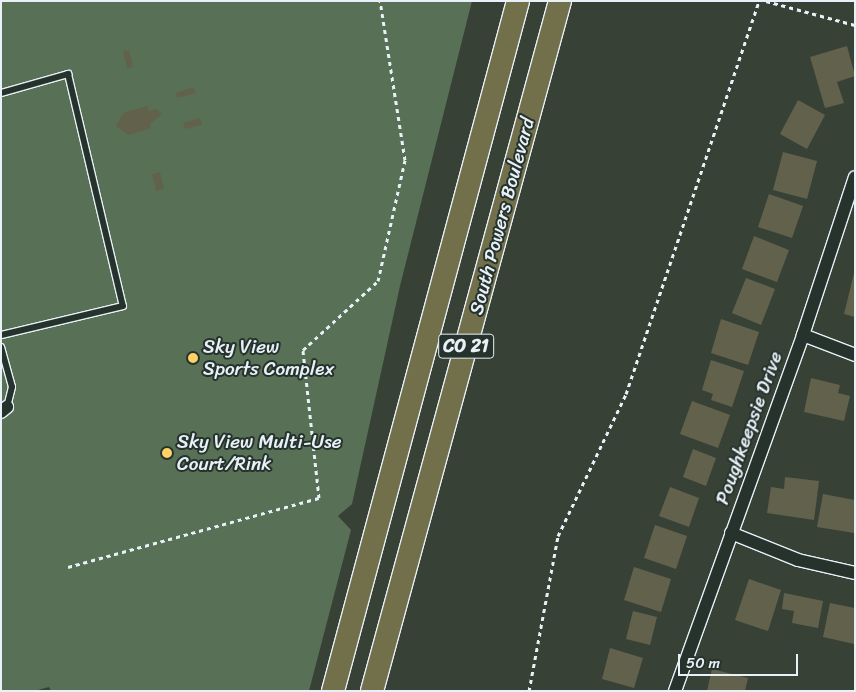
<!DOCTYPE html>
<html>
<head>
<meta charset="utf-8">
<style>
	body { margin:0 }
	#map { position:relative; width:856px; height:692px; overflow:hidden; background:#384136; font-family:Sriracha,sans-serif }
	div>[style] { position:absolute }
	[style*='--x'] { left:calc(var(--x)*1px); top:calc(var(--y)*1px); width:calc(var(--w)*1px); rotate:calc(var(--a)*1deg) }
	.green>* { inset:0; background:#587055 }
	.building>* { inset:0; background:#62624c }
	.path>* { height:3px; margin-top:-1.5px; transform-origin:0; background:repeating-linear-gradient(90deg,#e8f1f8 0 4px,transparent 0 8px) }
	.roads { filter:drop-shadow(1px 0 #e8f1f8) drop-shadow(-1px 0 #e8f1f8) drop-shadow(0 1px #e8f1f8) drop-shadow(0 -1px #e8f1f8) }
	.lane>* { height:6px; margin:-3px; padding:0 3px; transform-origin:3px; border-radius:3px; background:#26332d }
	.street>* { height:12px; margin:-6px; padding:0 6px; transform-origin:6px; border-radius:6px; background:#26332d }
	.highway>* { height:22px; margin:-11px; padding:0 11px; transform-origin:11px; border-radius:11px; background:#71704a }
	.dots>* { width:14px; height:14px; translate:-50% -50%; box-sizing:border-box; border:2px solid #26332d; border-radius:50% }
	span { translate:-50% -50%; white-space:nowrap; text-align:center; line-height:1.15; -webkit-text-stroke:4px #26332d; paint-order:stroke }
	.shield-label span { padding:1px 4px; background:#26332d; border:1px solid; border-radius:4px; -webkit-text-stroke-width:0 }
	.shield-label { font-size:18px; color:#e8f1f8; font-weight:700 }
	.street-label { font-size:19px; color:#e8f1f8 }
	.poi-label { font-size:19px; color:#e8f1f8 }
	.left { translate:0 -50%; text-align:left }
	.frame { position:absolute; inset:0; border:2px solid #e8f1f8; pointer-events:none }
	.scale { position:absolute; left:678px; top:654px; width:120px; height:22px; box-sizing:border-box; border:2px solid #e8f1f8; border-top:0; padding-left:6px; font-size:15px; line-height:18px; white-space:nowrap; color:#e8f1f8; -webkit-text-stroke:4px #26332d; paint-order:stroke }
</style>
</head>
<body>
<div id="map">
	<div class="green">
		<i style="clip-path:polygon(1px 1px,472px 1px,400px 286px,352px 504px,338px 516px,351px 530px,309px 691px,51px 691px,49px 687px,34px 691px,1px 691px)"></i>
	</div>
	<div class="building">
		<i style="clip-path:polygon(847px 46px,855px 76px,837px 82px,844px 103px,825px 108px,810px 57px)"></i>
		<i style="clip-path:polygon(129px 50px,133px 67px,127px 68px,123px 51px)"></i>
		<i style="clip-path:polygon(194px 87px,196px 93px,177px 98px,176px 93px)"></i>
		<i style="clip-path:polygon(798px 100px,825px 115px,807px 149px,780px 134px)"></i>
		<i style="clip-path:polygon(147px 106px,149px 111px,157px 109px,162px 114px,150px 124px,151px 128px,129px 135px,116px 126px,123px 113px)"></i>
		<i style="clip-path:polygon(200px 118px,202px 125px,185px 129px,183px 123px)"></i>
		<i style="clip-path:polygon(783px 152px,817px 161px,807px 199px,773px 190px)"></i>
		<i style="clip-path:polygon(160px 172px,164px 189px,156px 191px,152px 174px)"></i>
		<i style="clip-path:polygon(769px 194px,803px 206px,792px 238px,758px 227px)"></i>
		<i style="clip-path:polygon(754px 236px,789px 250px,777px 282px,742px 269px)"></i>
		<i style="clip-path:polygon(855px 269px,855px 317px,844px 314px)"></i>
		<i style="clip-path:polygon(746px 278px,775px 289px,761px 325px,732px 313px)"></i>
		<i style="clip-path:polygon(721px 319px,759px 332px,748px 365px,711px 353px)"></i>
		<i style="clip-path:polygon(711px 360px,744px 371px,732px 407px,711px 400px,713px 394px,702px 390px)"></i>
		<i style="clip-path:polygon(811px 378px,840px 385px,838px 393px,850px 396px,844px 421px,804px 412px)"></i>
		<i style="clip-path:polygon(692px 401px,730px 415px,718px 448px,680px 434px)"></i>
		<i style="clip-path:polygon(693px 449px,716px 458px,706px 486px,683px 477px)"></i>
		<i style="clip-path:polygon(785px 477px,819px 481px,814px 520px,767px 513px,771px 487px,784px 489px)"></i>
		<i style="clip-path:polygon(670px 487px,699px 498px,689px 527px,659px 516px)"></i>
		<i style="clip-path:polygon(823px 494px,855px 500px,854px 533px,817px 527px)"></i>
		<i style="clip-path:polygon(655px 525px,687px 536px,676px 569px,644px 558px)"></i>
		<i style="clip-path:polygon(634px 567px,671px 579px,661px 612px,624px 600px)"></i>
		<i style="clip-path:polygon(749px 579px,781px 590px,768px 631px,735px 620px)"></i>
		<i style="clip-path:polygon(784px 593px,823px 601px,818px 628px,792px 623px,794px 611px,782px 609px)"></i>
		<i style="clip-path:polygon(830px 603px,855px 608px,854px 644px,823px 637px)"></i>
		<i style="clip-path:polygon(633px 611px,657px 617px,650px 645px,626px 639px)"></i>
		<i style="clip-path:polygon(610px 648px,643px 658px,634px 688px,602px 679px)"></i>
		<i style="clip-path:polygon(712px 669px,748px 678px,745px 691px,707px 691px)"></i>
	</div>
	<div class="path">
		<i style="--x:766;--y:1;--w:92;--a:15.1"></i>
		<i style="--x:68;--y:567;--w:260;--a:-15.4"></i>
		<i style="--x:319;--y:498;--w:149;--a:-96.2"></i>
		<i style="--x:303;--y:350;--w:102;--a:-42.6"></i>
		<i style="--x:378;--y:281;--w:124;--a:-77.4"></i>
		<i style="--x:405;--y:160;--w:161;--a:-98.9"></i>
		<i style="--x:529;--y:691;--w:158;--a:-79.4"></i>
		<i style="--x:558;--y:536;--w:157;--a:-64.4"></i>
		<i style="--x:626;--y:394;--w:415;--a:-71.3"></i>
	</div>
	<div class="roads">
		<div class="lane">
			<i style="--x:1;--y:93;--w:70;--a:-15.8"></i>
			<i style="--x:68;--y:74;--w:238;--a:76.7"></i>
			<i style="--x:123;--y:306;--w:125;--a:166.6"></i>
			<i style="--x:1;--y:347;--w:41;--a:74.6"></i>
			<i style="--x:12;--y:387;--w:21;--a:104"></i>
		</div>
		<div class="street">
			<i style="--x:803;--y:335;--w:56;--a:21"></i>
			<i style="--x:1;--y:412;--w:8;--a:-40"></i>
			<i style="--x:731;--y:533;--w:72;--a:21.9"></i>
			<i style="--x:798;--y:560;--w:58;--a:12.8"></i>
			<i style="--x:675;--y:691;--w:378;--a:-70.2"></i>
			<i style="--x:803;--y:335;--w:166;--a:-71.8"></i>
		</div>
		<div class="highway">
			<i style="--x:333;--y:691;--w:714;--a:-74.99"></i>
			<i style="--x:372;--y:691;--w:715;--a:-74.76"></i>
		</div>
	</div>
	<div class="dots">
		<i style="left:193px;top:358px;background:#ffd166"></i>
		<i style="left:167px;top:453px;background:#ffd166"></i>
	</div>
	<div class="shield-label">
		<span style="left:466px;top:346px">CO 21</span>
	</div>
	<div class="street-label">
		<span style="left:502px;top:216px;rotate:-75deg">South Powers Boulevard</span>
		<span style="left:749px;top:428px;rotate:-70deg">Poughkeepsie Drive</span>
	</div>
	<div class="poi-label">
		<span class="left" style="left:203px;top:358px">Sky View<br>Sports Complex</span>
		<span class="left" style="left:177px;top:453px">Sky View Multi-Use<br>Court/Rink</span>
	</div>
	<div class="frame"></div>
	<div class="scale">50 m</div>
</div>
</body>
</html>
